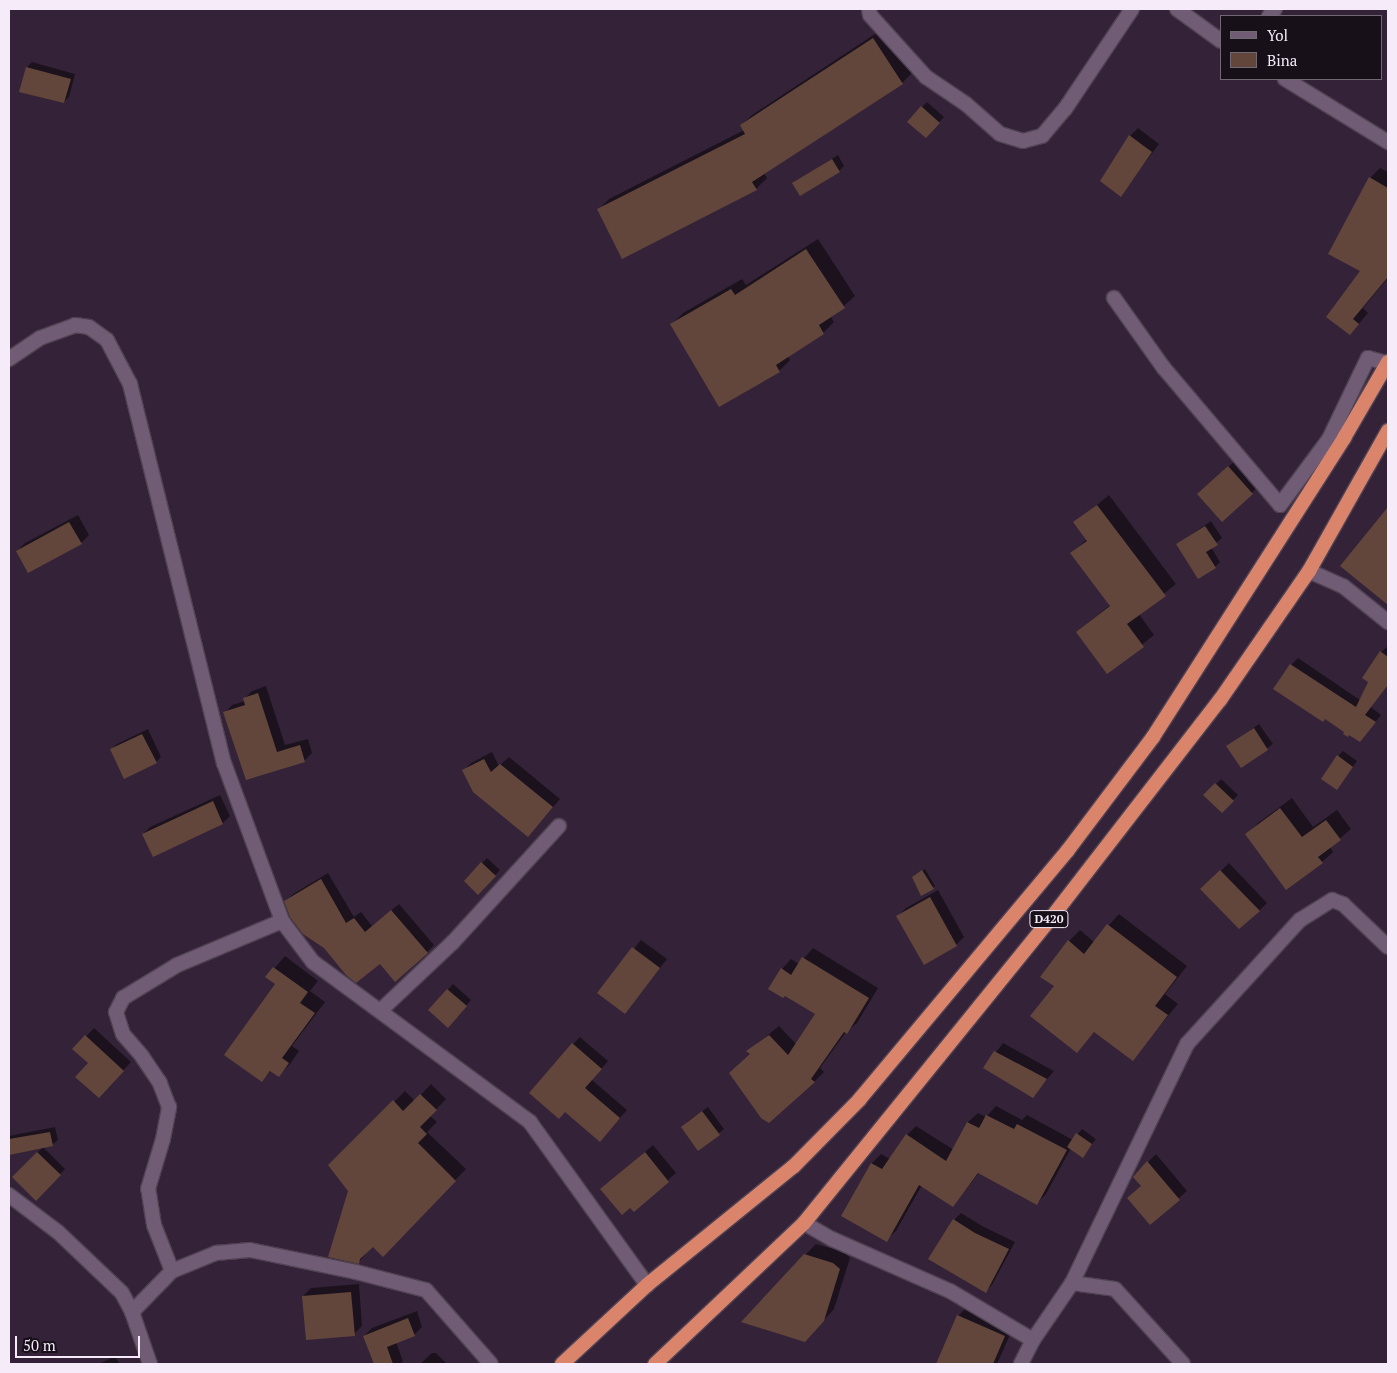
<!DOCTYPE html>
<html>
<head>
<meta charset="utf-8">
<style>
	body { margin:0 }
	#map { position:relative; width:1397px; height:1373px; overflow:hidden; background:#342338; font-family:"PT Serif",serif }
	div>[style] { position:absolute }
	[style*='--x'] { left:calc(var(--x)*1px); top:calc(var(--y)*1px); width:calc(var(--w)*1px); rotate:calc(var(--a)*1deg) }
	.shadow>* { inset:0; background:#0007 }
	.building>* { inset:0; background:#63463b }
	.roads { filter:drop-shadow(1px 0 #504253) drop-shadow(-1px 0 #504253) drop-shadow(0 1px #504253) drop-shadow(0 -1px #504253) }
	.minor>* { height:14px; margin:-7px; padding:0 7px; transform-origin:7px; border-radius:7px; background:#705c74 }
	.trunk>* { height:14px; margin:-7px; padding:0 7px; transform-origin:7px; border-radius:7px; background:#da856b }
	span { translate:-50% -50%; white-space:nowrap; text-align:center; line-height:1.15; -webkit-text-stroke:4.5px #171019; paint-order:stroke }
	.shield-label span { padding:1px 4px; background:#171019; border:1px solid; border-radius:4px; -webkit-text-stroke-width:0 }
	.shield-label { font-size:12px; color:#f6ebf9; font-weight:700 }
	.frame { position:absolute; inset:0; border:10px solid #f6ebf9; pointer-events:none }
	.legend { position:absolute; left:1220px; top:15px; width:162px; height:65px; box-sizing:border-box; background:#171019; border:1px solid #706873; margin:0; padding:6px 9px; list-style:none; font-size:15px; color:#f6ebf9 }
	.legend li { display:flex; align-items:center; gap:10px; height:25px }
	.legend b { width:25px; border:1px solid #706873 }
	.scale { position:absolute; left:15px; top:1336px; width:125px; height:22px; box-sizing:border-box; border:2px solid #f6ebf9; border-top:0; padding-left:6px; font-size:15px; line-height:18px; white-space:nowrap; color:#f6ebf9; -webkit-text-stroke:4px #171019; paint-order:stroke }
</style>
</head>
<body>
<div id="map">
	<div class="shadow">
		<i style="clip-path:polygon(884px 28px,913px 72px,902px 83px,764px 173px,767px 178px,756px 189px,598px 210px,609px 199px,744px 130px,741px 125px,752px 115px)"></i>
		<i style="clip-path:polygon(32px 62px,75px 74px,69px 97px,64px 102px,27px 67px)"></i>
		<i style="clip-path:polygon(927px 102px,944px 117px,931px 131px,922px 107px)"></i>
		<i style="clip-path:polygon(1138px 128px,1159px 144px,1121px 195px,1130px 136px)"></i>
		<i style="clip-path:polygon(838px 155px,844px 166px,839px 171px,794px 183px)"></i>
		<i style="clip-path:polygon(1380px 168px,1388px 172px,1388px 278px,1363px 308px,1368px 313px,1350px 334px,1362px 271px,1370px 178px)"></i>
		<i style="clip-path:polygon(818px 239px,855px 296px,831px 317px,834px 322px,823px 333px,788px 356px,790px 360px,779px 371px,672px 324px,683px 313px,742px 279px,746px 285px)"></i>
		<i style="clip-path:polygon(1237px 459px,1260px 485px,1222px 520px,1207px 486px)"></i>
		<i style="clip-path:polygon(1109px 495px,1176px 584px,1139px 614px,1154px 635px,1108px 672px,1077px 632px,1110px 605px,1072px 553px,1087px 539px,1075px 523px)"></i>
		<i style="clip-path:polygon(1388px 509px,1388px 603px,1342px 566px)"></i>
		<i style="clip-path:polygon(78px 515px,89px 535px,81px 543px,17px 551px,25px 543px)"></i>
		<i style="clip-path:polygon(1211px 521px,1222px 538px,1211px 547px,1220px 562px,1215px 567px,1177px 544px)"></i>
		<i style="clip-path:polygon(1388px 646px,1388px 685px,1371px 707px,1381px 715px,1366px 734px,1346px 731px,1326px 718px,1323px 721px,1291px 665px,1298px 658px,1360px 700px,1381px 652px)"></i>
		<i style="clip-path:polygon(266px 686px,285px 745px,308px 739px,312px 753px,304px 761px,246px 778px,225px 713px,232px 705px,245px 701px,244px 699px,252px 691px)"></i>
		<i style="clip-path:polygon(1259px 724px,1273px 744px,1241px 766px,1228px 746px)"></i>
		<i style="clip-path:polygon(148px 729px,161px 757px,156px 762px,111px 749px,117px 744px)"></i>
		<i style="clip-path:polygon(1343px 751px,1357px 761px,1337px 789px,1338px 756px)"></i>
		<i style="clip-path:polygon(492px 752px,499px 766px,509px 757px,560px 799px,535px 828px,464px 770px,471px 763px)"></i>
		<i style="clip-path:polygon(1221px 779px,1238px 795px,1222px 811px,1205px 795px)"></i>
		<i style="clip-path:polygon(220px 795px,230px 816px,223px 823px,143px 834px,150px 827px)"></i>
		<i style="clip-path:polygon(1292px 798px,1313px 827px,1337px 810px,1351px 829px,1330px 847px,1333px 852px,1322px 862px,1247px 834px,1258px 823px)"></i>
		<i style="clip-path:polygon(487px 858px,500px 870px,478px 893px,465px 881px)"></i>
		<i style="clip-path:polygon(1229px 863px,1267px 903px,1259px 911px,1210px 881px)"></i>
		<i style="clip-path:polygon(925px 869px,935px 886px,933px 888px,915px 875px)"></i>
		<i style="clip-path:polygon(328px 873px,354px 917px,361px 912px,372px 926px,399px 904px,434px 945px,427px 952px,380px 963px,285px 901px,293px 894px)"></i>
		<i style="clip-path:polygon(938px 890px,964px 937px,956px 945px,898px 916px,906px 908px)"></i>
		<i style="clip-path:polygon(1119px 914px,1187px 966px,1165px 994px,1178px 1004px,1132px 1059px,1095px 1031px,1077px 1051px,1055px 986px,1069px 941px,1080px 930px,1094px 942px)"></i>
		<i style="clip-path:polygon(641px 940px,667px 959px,625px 1012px,599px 993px)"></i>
		<i style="clip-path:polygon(813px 948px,878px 988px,857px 1023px,846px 1032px,820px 1068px,824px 1072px,814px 1082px,751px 1054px,748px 1051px,779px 1026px,796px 1044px,817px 1014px,782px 969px,791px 959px,799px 964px)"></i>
		<i style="clip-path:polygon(285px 956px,318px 981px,310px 991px,325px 1002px,292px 1046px,299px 1051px,290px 1064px,279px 1075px,272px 1070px,262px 1081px,277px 984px,267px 977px)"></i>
		<i style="clip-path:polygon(453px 984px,471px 1000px,453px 1021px,430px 1010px)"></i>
		<i style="clip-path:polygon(94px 1028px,131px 1062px,106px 1089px,89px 1063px,74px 1049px)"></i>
		<i style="clip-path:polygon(580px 1037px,608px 1061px,592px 1080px,627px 1110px,600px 1140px,573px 1044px)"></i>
		<i style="clip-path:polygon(1003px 1043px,1054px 1071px,1033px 1096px,984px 1068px)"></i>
		<i style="clip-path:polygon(431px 1084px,446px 1099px,430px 1116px,437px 1122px,427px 1132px,466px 1169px,383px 1255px,373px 1245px,359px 1262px,349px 1190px,330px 1166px,405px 1091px,415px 1101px)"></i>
		<i style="clip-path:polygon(996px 1106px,1022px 1120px,1027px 1115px,1073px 1140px,1082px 1129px,1096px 1139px,1083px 1156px,1071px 1148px,1046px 1194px,1037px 1203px,979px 1173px,953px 1206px,922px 1185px,896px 1231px,886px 1240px,842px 1215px,872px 1163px,881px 1154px,890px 1159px,907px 1135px,916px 1126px,954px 1150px,968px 1122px,978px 1113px,986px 1117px)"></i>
		<i style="clip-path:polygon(708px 1107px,724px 1129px,699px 1149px,687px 1122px)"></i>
		<i style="clip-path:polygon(55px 1127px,58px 1140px,52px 1145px,9px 1154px,9px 1136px)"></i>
		<i style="clip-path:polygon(653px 1145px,676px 1173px,634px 1210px,602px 1189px)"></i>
		<i style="clip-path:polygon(43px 1147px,65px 1169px,36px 1199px,14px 1177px)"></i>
		<i style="clip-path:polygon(1156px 1154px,1187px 1191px,1150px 1223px,1142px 1185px,1148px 1162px)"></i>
		<i style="clip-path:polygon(961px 1213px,982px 1226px,1015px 1242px,992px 1285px,985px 1292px,954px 1220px)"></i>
		<i style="clip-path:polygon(816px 1244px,844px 1252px,850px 1258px,834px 1309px,816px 1329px,805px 1255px)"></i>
		<i style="clip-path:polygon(359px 1284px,362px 1326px,354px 1334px,303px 1296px,311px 1288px)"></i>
		<i style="clip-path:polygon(966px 1308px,1013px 1328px,997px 1364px,938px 1363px,958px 1316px)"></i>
		<i style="clip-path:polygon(417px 1311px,422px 1327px,414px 1335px,396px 1342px,403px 1361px,400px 1364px,375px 1364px,364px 1336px,372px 1328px)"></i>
		<i style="clip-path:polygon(432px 1353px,436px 1353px,447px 1364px,420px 1364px)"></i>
		<i style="clip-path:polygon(115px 1356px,120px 1364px,99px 1364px)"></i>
	</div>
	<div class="building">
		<i style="clip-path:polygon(873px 38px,903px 84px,752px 182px,757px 190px,622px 259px,597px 209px,745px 134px,740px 125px)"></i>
		<i style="clip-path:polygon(26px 67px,71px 79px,64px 103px,19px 92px)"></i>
		<i style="clip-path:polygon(921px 106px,940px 123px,926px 138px,907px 122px)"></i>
		<i style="clip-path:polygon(1129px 135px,1152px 152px,1121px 197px,1100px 181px)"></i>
		<i style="clip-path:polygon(832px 159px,840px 172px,800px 196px,792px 183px)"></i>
		<i style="clip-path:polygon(1369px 177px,1388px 188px,1388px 277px,1353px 319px,1359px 324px,1350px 335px,1326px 317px,1360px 271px,1328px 254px)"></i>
		<i style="clip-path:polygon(806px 249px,845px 308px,819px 325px,824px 334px,776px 365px,780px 372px,719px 407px,670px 324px,731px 289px,735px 295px)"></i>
		<i style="clip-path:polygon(1228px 466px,1253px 494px,1222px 522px,1197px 494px)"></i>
		<i style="clip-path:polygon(1097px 505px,1166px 596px,1127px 624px,1144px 647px,1107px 674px,1076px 632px,1110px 606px,1070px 553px,1087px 541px,1073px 522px)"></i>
		<i style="clip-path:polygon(1388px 507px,1388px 605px,1340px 566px)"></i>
		<i style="clip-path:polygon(69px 522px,82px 544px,28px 573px,16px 551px)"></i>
		<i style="clip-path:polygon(1205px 526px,1218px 545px,1206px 552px,1216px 568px,1198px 579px,1176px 544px)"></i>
		<i style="clip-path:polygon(1380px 651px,1388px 657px,1388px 685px,1365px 715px,1376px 722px,1360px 742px,1349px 735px,1348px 737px,1343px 734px,1344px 732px,1325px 719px,1323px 722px,1273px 689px,1290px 664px,1356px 707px,1368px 682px,1362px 678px)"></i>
		<i style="clip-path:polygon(258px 693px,277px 752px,300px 745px,305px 762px,246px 780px,223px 712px,245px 705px,243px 698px)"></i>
		<i style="clip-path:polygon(1254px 728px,1268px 750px,1241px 768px,1226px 746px)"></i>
		<i style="clip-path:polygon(142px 734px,157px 763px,124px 779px,110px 749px)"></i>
		<i style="clip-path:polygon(1337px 755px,1353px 767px,1337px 790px,1321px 779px)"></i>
		<i style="clip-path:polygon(484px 759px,491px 772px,500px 764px,553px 807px,528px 837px,473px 792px,462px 770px)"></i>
		<i style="clip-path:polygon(1215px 783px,1234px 801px,1222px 813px,1203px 795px)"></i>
		<i style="clip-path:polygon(213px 801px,223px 824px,153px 857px,142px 834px)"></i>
		<i style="clip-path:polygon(1280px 808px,1302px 837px,1326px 820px,1341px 840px,1318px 857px,1323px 863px,1286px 890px,1245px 834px)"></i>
		<i style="clip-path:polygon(481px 862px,496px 876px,478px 895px,464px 881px)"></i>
		<i style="clip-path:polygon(922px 870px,934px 889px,921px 896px,912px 877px)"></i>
		<i style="clip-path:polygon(1220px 870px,1260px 911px,1239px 929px,1200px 889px)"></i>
		<i style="clip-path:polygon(321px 879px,346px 923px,354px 918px,365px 932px,391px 910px,428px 953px,395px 982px,380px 964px,356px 983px,346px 975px,324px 948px,303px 934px,290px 917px,284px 901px)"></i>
		<i style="clip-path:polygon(930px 897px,957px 946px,924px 965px,896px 916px)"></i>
		<i style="clip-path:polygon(1107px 924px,1177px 977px,1155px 1006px,1168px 1015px,1133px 1061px,1094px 1032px,1077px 1053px,1030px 1016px,1054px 986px,1040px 977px,1068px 940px,1084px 954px)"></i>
		<i style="clip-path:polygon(632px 947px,660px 968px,625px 1014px,597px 993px)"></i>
		<i style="clip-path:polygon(802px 957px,869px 998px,847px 1034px,844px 1032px,811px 1079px,815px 1082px,769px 1123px,761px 1118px,729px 1073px,750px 1054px,746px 1051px,769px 1035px,788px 1055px,815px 1014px,785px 996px,783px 998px,768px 989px,781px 968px,791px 975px)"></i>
		<i style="clip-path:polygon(273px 967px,308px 992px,300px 1003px,315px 1013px,282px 1058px,289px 1063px,279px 1077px,270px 1071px,262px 1082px,224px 1055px,275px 984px,265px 977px)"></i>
		<i style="clip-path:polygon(447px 989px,467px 1006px,448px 1028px,428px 1010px)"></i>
		<i style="clip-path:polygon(85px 1035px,124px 1071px,99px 1098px,75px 1077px,88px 1063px,72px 1049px)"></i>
		<i style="clip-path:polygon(572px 1043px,602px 1069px,585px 1088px,620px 1118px,600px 1142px,565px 1112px,559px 1119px,529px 1093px)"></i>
		<i style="clip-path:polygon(994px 1051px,1047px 1079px,1033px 1098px,983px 1068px)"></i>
		<i style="clip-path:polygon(420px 1094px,437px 1110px,420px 1127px,427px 1134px,418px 1143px,456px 1181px,383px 1257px,373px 1247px,360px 1259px,359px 1264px,328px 1257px,348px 1191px,328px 1165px,393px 1100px,403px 1111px)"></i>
		<i style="clip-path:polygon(702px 1111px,720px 1135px,698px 1151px,681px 1127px)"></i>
		<i style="clip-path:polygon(986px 1115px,1014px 1129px,1017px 1124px,1067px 1150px,1037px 1205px,978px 1173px,953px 1207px,919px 1185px,887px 1242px,841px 1216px,871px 1163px,882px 1169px,906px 1134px,946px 1161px,967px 1122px,979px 1128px)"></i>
		<i style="clip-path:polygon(50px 1132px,53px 1146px,9px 1155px,9px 1139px)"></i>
		<i style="clip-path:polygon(1076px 1133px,1092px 1144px,1083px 1158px,1067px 1147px)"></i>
		<i style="clip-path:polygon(37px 1152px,61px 1175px,36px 1201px,12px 1177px)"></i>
		<i style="clip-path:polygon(645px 1152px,669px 1182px,634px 1212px,630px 1208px,622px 1215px,600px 1189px)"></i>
		<i style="clip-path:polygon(1147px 1161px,1180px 1200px,1150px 1225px,1127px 1198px,1141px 1186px,1133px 1177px)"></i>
		<i style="clip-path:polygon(953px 1219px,975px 1233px,1009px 1249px,986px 1293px,928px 1259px)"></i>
		<i style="clip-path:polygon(804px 1254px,833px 1263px,840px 1269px,824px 1321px,805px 1342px,741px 1322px)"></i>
		<i style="clip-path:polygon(351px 1292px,355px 1336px,306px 1340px,302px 1296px)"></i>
		<i style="clip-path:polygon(957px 1315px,1005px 1336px,993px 1364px,936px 1364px)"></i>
		<i style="clip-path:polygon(408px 1318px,415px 1336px,387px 1347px,393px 1364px,374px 1364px,363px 1336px)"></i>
	</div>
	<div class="roads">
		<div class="minor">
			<i style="--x:869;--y:9;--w:6;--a:81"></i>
			<i style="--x:870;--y:15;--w:84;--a:47.9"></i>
			<i style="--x:926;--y:77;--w:48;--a:34"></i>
			<i style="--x:966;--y:104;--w:45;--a:41.4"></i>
			<i style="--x:1000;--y:134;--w:24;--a:17"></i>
			<i style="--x:1023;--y:141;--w:20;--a:-15"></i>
			<i style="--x:1042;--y:136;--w:35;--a:-50"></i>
			<i style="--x:1065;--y:109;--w:120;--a:-56.2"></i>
			<i style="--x:1177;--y:9;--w:54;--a:36"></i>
			<i style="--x:1269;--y:16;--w:9;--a:-49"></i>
			<i style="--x:1285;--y:79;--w:121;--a:31.5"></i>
			<i style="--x:1114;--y:298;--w:85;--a:54.6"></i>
			<i style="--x:1163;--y:367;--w:181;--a:49.7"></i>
			<i style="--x:1280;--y:505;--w:82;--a:-53.4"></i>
			<i style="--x:1329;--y:439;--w:90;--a:-64.3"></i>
			<i style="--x:1368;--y:358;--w:20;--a:15"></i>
			<i style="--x:9;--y:359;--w:37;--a:-34"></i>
			<i style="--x:40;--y:338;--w:37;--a:-20"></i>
			<i style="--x:75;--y:325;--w:14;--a:8"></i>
			<i style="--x:89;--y:327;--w:22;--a:36"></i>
			<i style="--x:107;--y:340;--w:50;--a:62.4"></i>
			<i style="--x:130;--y:384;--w:390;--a:76.1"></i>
			<i style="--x:224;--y:763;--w:168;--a:69.8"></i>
			<i style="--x:282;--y:921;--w:51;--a:52.9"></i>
			<i style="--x:313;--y:962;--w:270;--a:36.4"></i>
			<i style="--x:530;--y:1122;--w:201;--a:54.3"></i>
			<i style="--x:1309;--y:571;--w:37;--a:24"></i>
			<i style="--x:1343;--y:586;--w:58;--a:38.7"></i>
			<i style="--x:380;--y:1011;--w:100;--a:-43.4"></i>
			<i style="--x:453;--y:942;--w:157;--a:-47.6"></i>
			<i style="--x:9;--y:1195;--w:61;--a:37.1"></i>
			<i style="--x:58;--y:1232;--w:88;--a:43.6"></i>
			<i style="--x:122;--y:1293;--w:21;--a:62"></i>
			<i style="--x:132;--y:1312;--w:55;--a:70.9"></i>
			<i style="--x:804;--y:1223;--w:32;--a:30"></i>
			<i style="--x:832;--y:1239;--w:129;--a:23.8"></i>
			<i style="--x:950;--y:1291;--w:96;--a:30.6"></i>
			<i style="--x:1033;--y:1340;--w:27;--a:117"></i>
			<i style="--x:172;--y:1271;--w:49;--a:-111.4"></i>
			<i style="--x:154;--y:1225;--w:36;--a:-99"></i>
			<i style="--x:148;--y:1189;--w:52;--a:-73.3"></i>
			<i style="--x:163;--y:1139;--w:33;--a:-79"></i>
			<i style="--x:169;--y:1107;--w:26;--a:-111"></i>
			<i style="--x:160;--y:1083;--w:32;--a:-124"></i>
			<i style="--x:142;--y:1056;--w:29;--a:-131"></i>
			<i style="--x:123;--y:1034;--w:23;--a:-108"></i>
			<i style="--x:116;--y:1012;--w:16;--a:-63"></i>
			<i style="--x:123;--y:998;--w:63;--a:-31.4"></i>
			<i style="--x:177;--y:965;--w:114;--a:-22.7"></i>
			<i style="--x:1072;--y:1283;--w:43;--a:7.9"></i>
			<i style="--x:1115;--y:1289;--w:101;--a:47.8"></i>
			<i style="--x:132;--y:1312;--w:57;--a:-45.7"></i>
			<i style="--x:172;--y:1271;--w:48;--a:-22.2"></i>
			<i style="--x:216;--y:1253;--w:34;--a:-5"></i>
			<i style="--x:250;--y:1250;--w:108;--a:11.7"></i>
			<i style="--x:356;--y:1272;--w:72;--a:14.4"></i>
			<i style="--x:426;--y:1290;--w:98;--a:48.7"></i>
			<i style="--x:1033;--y:1340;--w:69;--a:-55.6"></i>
			<i style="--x:1072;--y:1283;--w:265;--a:-64.3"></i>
			<i style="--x:1187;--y:1044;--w:168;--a:-47.7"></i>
			<i style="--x:1300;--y:920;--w:38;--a:-32"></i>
			<i style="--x:1332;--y:900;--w:12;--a:20"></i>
			<i style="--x:1343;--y:904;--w:62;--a:43.7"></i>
		</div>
		<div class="trunk">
			<i style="--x:562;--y:1364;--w:116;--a:-42.9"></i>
			<i style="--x:647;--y:1285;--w:189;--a:-39"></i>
			<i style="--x:794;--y:1166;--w:93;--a:-45.4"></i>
			<i style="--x:859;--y:1100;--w:326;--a:-50.1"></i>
			<i style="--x:1068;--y:850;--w:141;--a:-53"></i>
			<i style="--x:1153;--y:737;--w:355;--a:-57.4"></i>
			<i style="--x:1344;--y:438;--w:88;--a:-59.9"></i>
			<i style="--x:655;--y:1364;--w:205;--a:-43.4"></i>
			<i style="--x:804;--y:1223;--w:394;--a:-51"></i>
			<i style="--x:1052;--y:917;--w:274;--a:-52.3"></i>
			<i style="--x:1220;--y:700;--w:157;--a:-55.4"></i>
			<i style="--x:1309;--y:571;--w:161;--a:-60.6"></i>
		</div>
	</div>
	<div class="shield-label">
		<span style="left:1049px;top:919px">D420</span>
	</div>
	<div class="frame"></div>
	<ul class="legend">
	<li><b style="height:6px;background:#705c74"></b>Yol</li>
	<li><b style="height:14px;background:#63463b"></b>Bina</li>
	</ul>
	<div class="scale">50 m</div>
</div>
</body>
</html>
